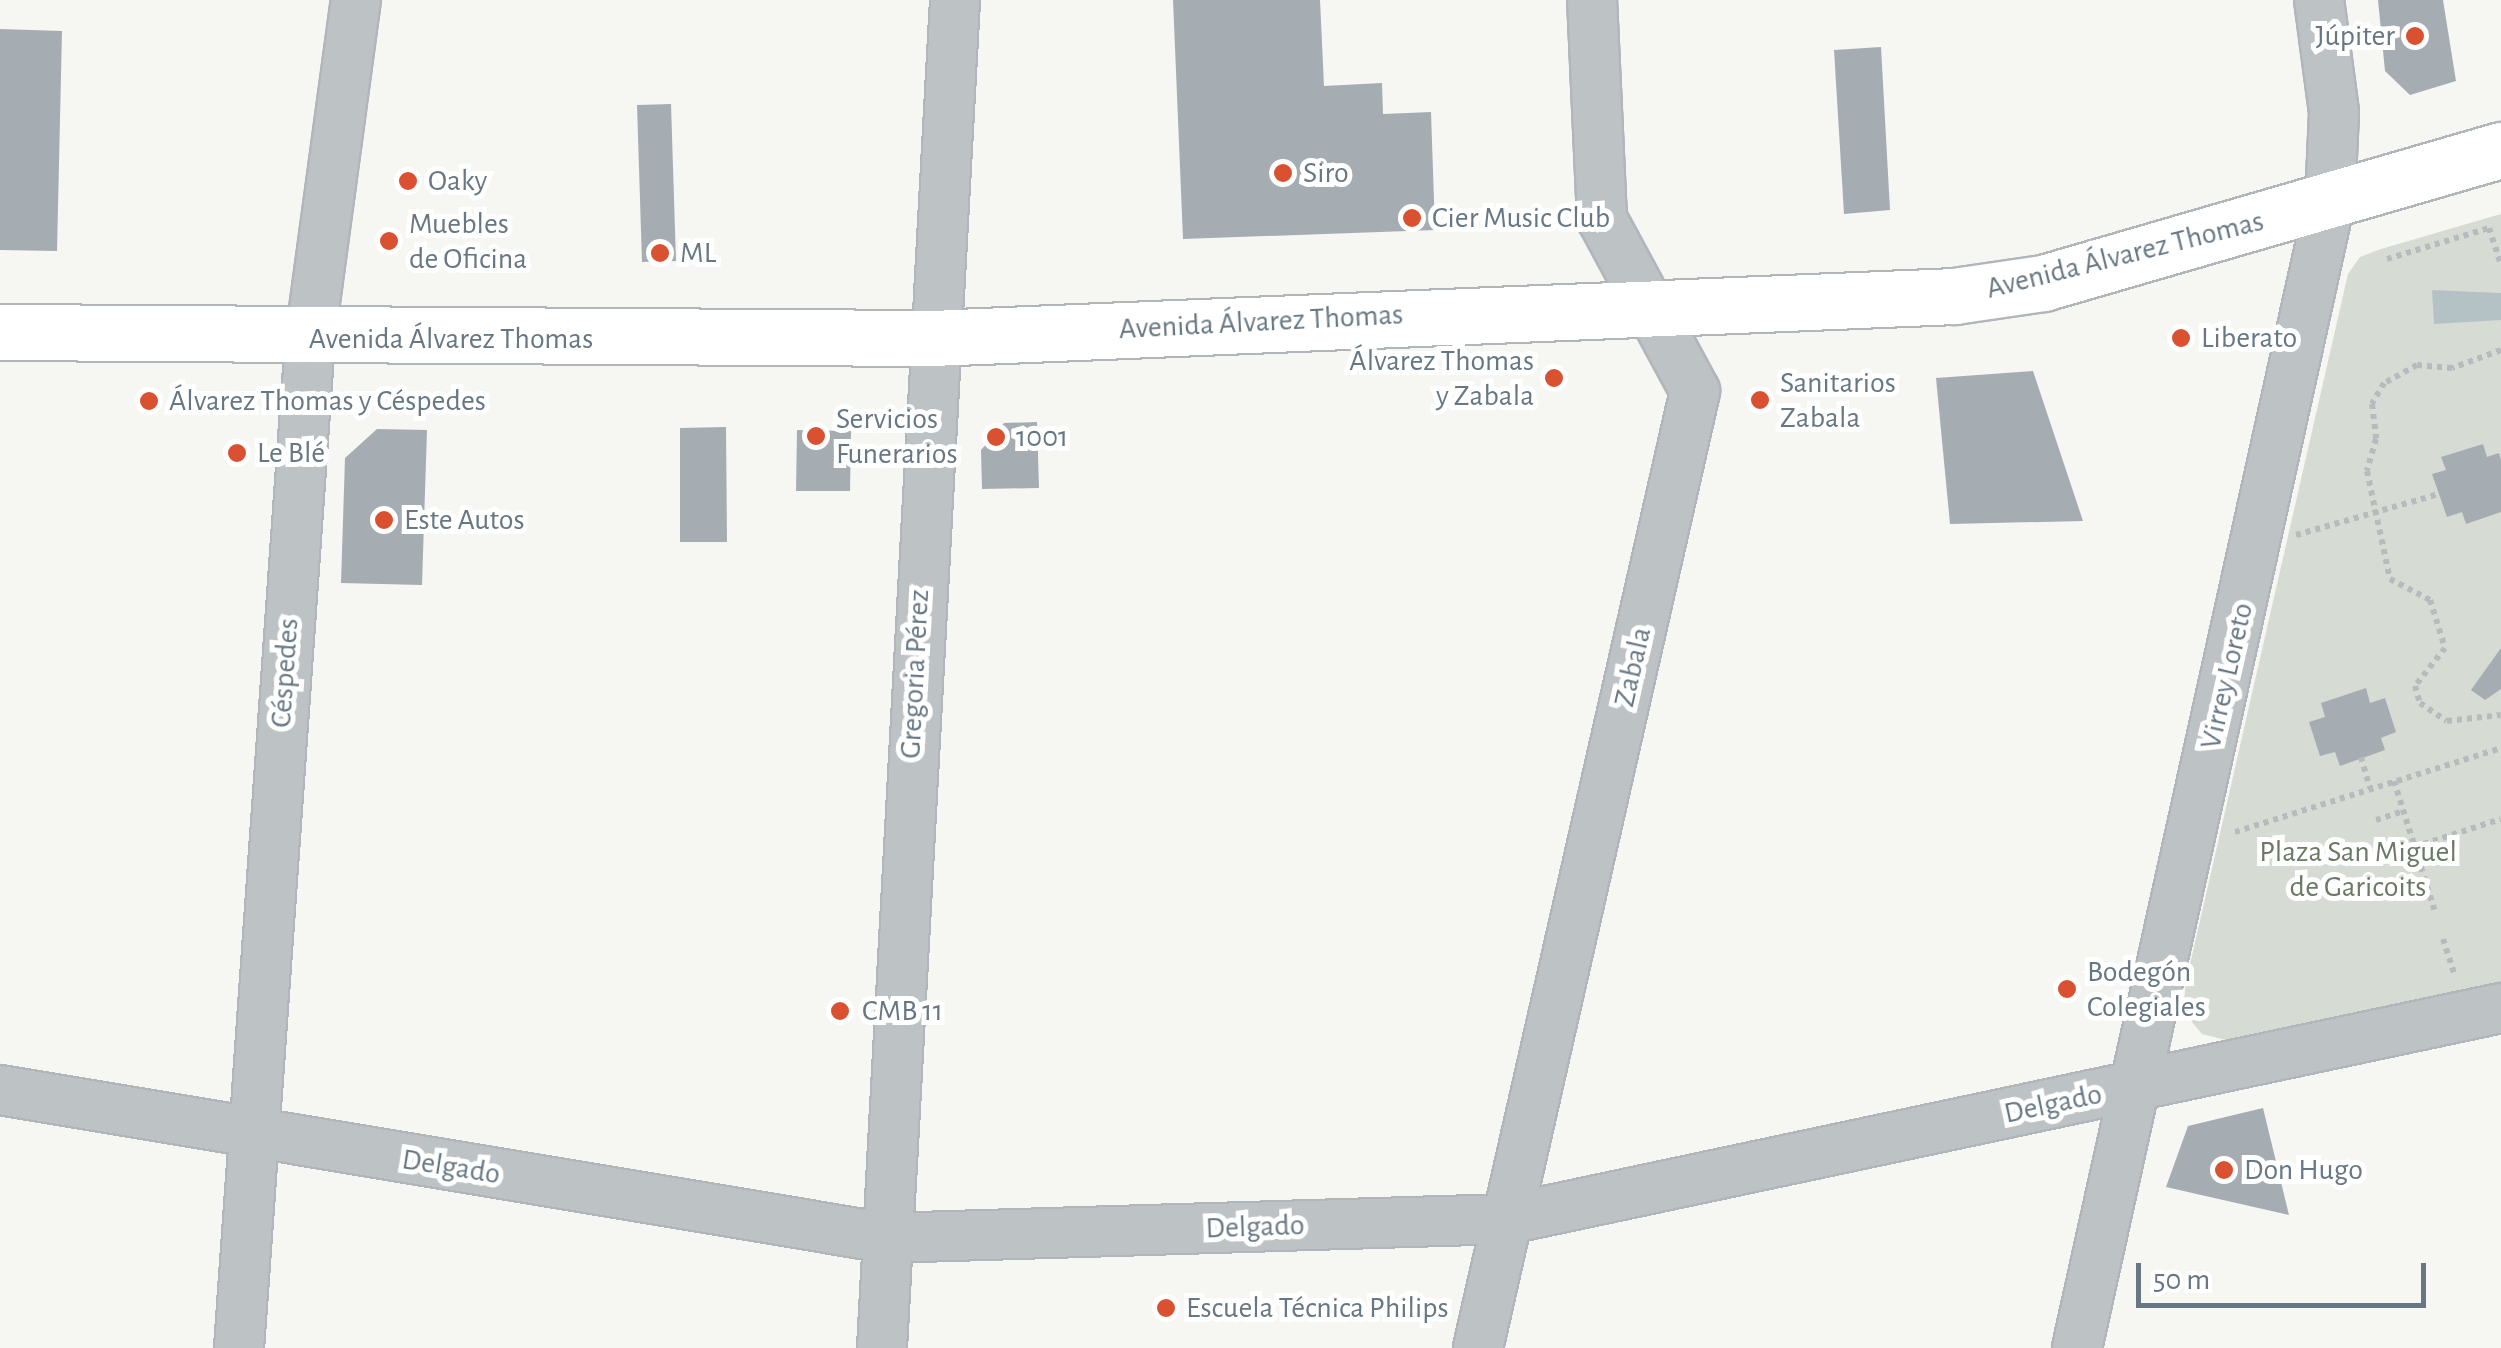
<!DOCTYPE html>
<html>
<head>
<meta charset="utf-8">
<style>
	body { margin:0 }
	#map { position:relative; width:2501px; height:1348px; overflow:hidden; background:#f6f6f3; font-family:"Alegreya Sans",sans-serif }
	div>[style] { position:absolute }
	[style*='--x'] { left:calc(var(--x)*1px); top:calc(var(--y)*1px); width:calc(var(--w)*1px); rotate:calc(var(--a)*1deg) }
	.green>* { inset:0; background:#d6dbd3 }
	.water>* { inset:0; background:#b5c2c5 }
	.building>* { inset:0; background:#a5adb3 }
	.path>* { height:6px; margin-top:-3px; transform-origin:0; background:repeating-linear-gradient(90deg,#b8bbbd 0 5px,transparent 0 10px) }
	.roads { filter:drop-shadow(2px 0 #b1b6ba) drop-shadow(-2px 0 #b1b6ba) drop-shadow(0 2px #b1b6ba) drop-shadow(0 -2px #b1b6ba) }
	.minor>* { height:48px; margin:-24px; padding:0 24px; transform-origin:24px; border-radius:24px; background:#bdc2c5 }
	.major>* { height:55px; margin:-27.5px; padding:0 27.5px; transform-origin:27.5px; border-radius:27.5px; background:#fff }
	.dots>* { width:28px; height:28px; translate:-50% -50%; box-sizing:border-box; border:5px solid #fff; border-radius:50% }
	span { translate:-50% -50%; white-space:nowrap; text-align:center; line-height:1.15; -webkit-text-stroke:10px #fff; paint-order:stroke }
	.poi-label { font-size:30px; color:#677783 }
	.right { translate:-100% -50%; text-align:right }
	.left { translate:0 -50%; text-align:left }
	.street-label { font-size:30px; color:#677783 }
	.park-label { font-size:30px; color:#6b7a66 }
	.scale { position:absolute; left:2136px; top:1263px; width:290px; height:45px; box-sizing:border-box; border:5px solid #677783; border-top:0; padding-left:12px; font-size:30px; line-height:35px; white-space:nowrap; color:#677783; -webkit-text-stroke:8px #fff; paint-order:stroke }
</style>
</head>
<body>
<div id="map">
	<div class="green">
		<i style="clip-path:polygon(2501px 214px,2501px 986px,2230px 1041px,2202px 1034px,2183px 1011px,2186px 982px,2348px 274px,2360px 257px,2381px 249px)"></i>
	</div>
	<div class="water">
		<i style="clip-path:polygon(2432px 290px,2501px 293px,2501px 320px,2434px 324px)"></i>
	</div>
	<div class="building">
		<i style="clip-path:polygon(1173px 0,1320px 0,1324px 86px,1382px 83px,1383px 114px,1431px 112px,1435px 230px,1183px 239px)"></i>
		<i style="clip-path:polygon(2378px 0,2443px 0,2456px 81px,2410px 95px,2385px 71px)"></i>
		<i style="clip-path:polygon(0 29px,62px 31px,57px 251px,0 250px)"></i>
		<i style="clip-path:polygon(1881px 47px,1890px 210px,1844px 214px,1834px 50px)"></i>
		<i style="clip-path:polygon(671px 104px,676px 261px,642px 262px,637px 105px)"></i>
		<i style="clip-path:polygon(2033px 371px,2083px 521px,1950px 524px,1936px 378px)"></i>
		<i style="clip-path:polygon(1037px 422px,1039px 488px,982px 489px,981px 450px,1004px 423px)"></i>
		<i style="clip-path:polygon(726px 427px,727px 542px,680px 542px,680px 428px)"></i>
		<i style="clip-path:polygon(377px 429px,427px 430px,422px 585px,341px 583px,345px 458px)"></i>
		<i style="clip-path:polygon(797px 430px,851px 431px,850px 491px,796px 491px)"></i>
		<i style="clip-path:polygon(2483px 444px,2487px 457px,2499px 453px,2501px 460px,2501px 512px,2466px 524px,2462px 512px,2447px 517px,2432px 474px,2446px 470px,2441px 457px)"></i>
		<i style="clip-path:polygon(2501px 648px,2501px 689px,2485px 700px,2471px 690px)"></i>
		<i style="clip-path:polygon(2366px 688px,2370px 703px,2385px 698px,2396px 732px,2381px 738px,2385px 750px,2340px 766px,2335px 752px,2320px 756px,2309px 722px,2325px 717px,2321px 703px)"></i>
		<i style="clip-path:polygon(2263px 1108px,2289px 1215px,2166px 1187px,2188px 1126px)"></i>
	</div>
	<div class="path">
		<i style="--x:2387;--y:259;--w:107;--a:-16.9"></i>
		<i style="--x:2489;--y:228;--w:39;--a:72"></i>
		<i style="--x:2501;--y:350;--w:52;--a:159.8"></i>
		<i style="--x:2452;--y:368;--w:35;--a:-175"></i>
		<i style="--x:2417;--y:365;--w:38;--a:151"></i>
		<i style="--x:2384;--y:383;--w:24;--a:120"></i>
		<i style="--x:2372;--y:404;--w:35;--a:83"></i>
		<i style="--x:2376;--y:439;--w:33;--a:106"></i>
		<i style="--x:2367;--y:471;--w:110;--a:78"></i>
		<i style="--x:2390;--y:579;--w:45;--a:27.7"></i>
		<i style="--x:2430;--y:600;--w:50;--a:72.6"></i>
		<i style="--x:2445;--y:648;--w:48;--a:128.3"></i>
		<i style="--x:2415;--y:686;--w:18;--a:74"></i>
		<i style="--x:2420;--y:703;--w:32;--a:34"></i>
		<i style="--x:2447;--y:721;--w:54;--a:-6.3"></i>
		<i style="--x:2296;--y:535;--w:149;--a:-16"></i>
		<i style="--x:2361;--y:757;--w:32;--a:74"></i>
		<i style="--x:2394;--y:781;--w:137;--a:72.6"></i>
		<i style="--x:2376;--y:820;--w:28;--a:-18"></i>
		<i style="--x:2235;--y:832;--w:279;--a:-17.5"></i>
		<i style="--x:2414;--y:847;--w:91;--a:-17.8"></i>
		<i style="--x:2443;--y:939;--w:39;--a:72"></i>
	</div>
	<div class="roads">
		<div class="minor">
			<i style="--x:0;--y:1090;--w:898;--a:9.48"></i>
			<i style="--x:886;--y:1238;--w:622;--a:-1.75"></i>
			<i style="--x:1508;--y:1219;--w:1015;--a:-12"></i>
			<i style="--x:239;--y:1348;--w:1011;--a:-85.97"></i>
			<i style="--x:310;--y:339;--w:342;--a:-82.3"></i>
			<i style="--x:882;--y:1348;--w:1350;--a:-86.9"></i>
			<i style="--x:1478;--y:1348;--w:981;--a:-77.22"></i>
			<i style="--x:1695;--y:391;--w:196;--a:-118.4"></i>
			<i style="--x:1602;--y:219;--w:219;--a:-92.6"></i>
			<i style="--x:2077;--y:1348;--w:1175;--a:-77.56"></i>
			<i style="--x:2330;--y:201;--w:89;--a:-87.4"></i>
			<i style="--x:2334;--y:112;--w:113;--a:-97.6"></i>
		</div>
		<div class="major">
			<i style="--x:0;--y:332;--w:932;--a:0.37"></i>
			<i style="--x:932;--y:338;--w:1023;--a:-2.35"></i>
			<i style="--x:1954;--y:296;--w:90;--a:-8.3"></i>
			<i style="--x:2043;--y:283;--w:477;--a:-16.2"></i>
		</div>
	</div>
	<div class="dots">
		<i style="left:2415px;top:36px;background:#d95131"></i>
		<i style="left:1283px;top:173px;background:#d95131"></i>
		<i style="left:408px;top:181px;background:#d95131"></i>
		<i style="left:1412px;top:218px;background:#d95131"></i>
		<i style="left:389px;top:241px;background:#d95131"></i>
		<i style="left:660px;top:253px;background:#d95131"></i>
		<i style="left:2181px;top:338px;background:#d95131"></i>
		<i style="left:1554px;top:378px;background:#d95131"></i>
		<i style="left:1760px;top:400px;background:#d95131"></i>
		<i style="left:149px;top:401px;background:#d95131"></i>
		<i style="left:816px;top:436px;background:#d95131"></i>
		<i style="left:996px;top:437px;background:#d95131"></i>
		<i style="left:237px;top:453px;background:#d95131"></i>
		<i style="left:384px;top:520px;background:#d95131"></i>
		<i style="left:2067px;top:989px;background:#d95131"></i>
		<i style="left:840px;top:1011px;background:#d95131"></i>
		<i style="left:2224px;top:1170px;background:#d95131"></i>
		<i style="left:1166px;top:1308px;background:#d95131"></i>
	</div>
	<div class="poi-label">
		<span class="right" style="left:2395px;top:36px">Júpiter</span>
		<span class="left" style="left:1303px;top:173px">Siro</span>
		<span class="left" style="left:428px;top:181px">Oaky</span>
		<span class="left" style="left:1432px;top:218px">Cier Music Club</span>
		<span class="left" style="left:409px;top:241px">Muebles<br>de Oficina</span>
		<span class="left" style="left:680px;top:253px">ML</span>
		<span class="left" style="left:2201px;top:338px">Liberato</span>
		<span class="right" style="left:1534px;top:378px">Álvarez Thomas<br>y Zabala</span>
		<span class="left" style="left:1780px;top:400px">Sanitarios<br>Zabala</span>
		<span class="left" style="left:169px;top:401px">Álvarez Thomas y Céspedes</span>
		<span class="left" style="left:836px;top:436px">Servicios<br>Funerarios</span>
		<span class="left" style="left:1016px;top:437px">1001</span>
		<span class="left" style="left:257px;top:453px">Le Blé</span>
		<span class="left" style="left:404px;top:520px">Este Autos</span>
		<span class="left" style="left:2087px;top:989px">Bodegón<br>Colegiales</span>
		<span class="left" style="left:862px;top:1011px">CMB 11</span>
		<span class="left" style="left:2244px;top:1170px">Don Hugo</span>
		<span class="left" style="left:1186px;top:1308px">Escuela Técnica Philips</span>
	</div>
	<div class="street-label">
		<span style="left:2125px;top:255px;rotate:-14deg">Avenida Álvarez Thomas</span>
		<span style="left:1261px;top:322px;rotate:-3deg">Avenida Álvarez Thomas</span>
		<span style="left:451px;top:339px">Avenida Álvarez Thomas</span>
		<span style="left:1633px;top:667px;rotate:-77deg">Zabala</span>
		<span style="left:285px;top:673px;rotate:-86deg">Céspedes</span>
		<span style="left:915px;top:674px;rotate:-87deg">Gregoria Pérez</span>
		<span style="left:2227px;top:676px;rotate:-77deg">Virrey Loreto</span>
		<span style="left:2053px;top:1104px;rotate:-12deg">Delgado</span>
		<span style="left:451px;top:1167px;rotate:9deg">Delgado</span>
		<span style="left:1255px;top:1227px;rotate:-2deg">Delgado</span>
	</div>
	<div class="park-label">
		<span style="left:2358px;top:869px">Plaza San Miguel<br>de Garicoits</span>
	</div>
	<div class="scale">50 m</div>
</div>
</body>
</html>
